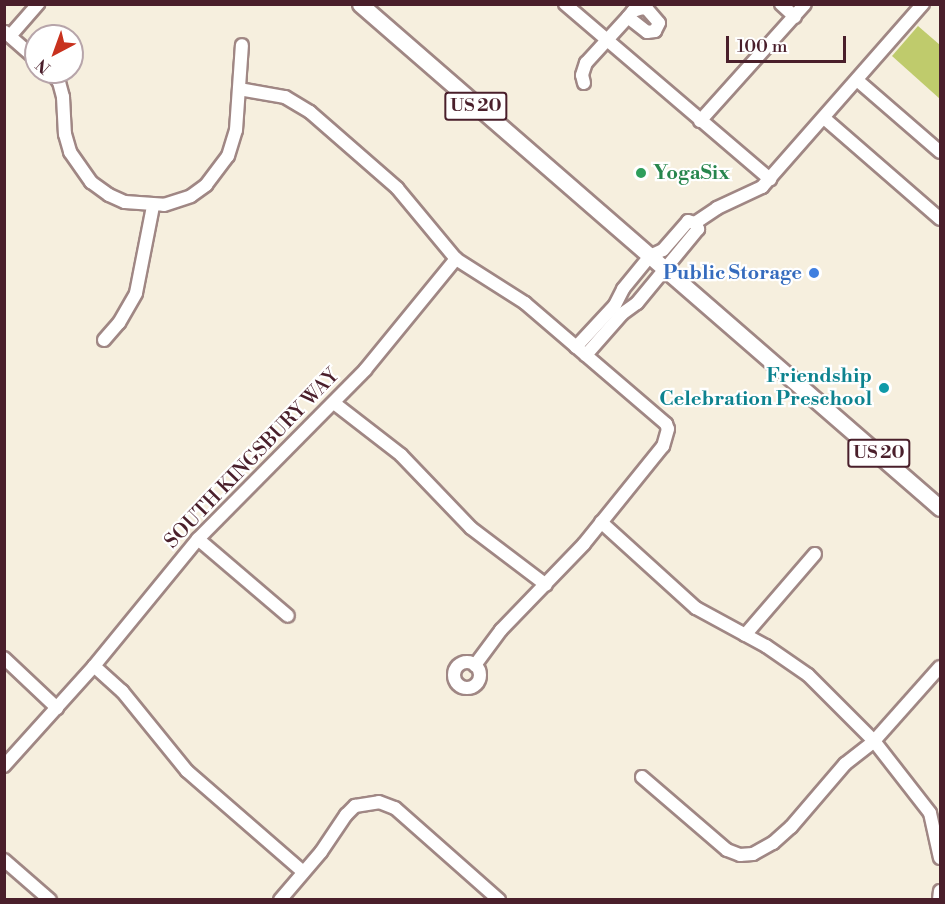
<!DOCTYPE html>
<html>
<head>
<meta charset="utf-8">
<style>
	body { margin:0 }
	#map { position:relative; width:945px; height:904px; overflow:hidden; background:#f6efde; font-family:"Libre Bodoni",serif }
	div>[style] { position:absolute }
	[style*='--x'] { left:calc(var(--x)*1px); top:calc(var(--y)*1px); width:calc(var(--w)*1px); rotate:calc(var(--a)*1deg) }
	.green>* { inset:0; background:#bfcb6c }
	.roads { filter:drop-shadow(2px 0 #a08784) drop-shadow(-2px 0 #a08784) drop-shadow(0 2px #a08784) drop-shadow(0 -2px #a08784) }
	.minor>* { height:12px; margin:-6px; padding:0 6px; transform-origin:6px; border-radius:6px; background:#fff }
	.minor>.ring { margin:-6px; padding:0; box-sizing:content-box; background:none; border:12px solid #fff; border-radius:50% }
	.major>* { height:15px; margin:-7.5px; padding:0 7.5px; transform-origin:7.5px; border-radius:7.5px; background:#fff }
	.dots>* { width:16px; height:16px; translate:-50% -50%; box-sizing:border-box; border:3px solid #fff; border-radius:50% }
	span { translate:-50% -50%; white-space:nowrap; text-align:center; line-height:1.15; -webkit-text-stroke:4.5px #fff; paint-order:stroke }
	.shield-label span { padding:2px 4px; background:#fff; border:2px solid; border-radius:4px; -webkit-text-stroke-width:0 }
	.shield-label { font-size:18px; color:#4a1f2b; font-weight:700 }
	.leisure-label { font-size:20px; color:#27864d; font-weight:700 }
	.left { translate:0 -50%; text-align:left }
	.shop-label { font-size:20px; color:#366cbe; font-weight:700 }
	.right { translate:-100% -50%; text-align:right }
	.culture-label { font-size:20px; color:#0d838f; font-weight:700 }
	.street-label { font-size:20px; color:#4a1f2b }
	.frame { position:absolute; inset:0; border:6px solid #4a1f2b; pointer-events:none }
	.north { position:absolute; left:24px; top:24px; width:60px; height:60px; box-sizing:border-box; background:#fff; border:2px solid #b7a5aa; border-radius:50%; rotate:221deg; font-size:16px; font-weight:700; line-height:24px; text-align:center; color:#4a1f2b }
	.north::after { content:''; display:block; margin:auto; width:21px; height:27px; background:#c8321e; clip-path:polygon(50% 0,100% 100%,50% 72%,0 100%) }
	.scale { position:absolute; left:726px; top:36px; width:120px; height:27px; box-sizing:border-box; border:3px solid #4a1f2b; border-top:0; padding-left:8px; font-size:18px; line-height:21px; white-space:nowrap; color:#4a1f2b; -webkit-text-stroke:4px #fff; paint-order:stroke }
</style>
</head>
<body>
<div id="map">
	<div class="green">
		<i style="clip-path:polygon(918px 26px,940px 45px,940px 99px,892px 56px)"></i>
	</div>
	<div class="roads">
		<div class="minor">
			<i style="--x:565;--y:4;--w:270;--a:40.5"></i>
			<i style="--x:781;--y:4;--w:19;--a:43"></i>
			<i style="--x:5;--y:32;--w:41;--a:41.1"></i>
			<i style="--x:10;--y:36;--w:43;--a:-48.8"></i>
			<i style="--x:51;--y:72;--w:13;--a:51"></i>
			<i style="--x:59;--y:82;--w:16;--a:75"></i>
			<i style="--x:63;--y:97;--w:37;--a:87"></i>
			<i style="--x:65;--y:134;--w:19;--a:74"></i>
			<i style="--x:70;--y:152;--w:37;--a:55"></i>
			<i style="--x:91;--y:182;--w:22;--a:36"></i>
			<i style="--x:109;--y:195;--w:17;--a:24"></i>
			<i style="--x:125;--y:202;--w:39;--a:4"></i>
			<i style="--x:164;--y:205;--w:28;--a:-18"></i>
			<i style="--x:191;--y:196;--w:19;--a:-36"></i>
			<i style="--x:206;--y:185;--w:36;--a:-53"></i>
			<i style="--x:228;--y:156;--w:27;--a:-73"></i>
			<i style="--x:236;--y:130;--w:85;--a:-86"></i>
			<i style="--x:857;--y:80;--w:110;--a:40.9"></i>
			<i style="--x:584;--y:83;--w:8;--a:-104"></i>
			<i style="--x:582;--y:75;--w:13;--a:-72"></i>
			<i style="--x:586;--y:63;--w:62;--a:-47.6"></i>
			<i style="--x:628;--y:17;--w:8;--a:-50"></i>
			<i style="--x:633;--y:11;--w:9;--a:-18"></i>
			<i style="--x:642;--y:8;--w:5;--a:11"></i>
			<i style="--x:647;--y:9;--w:18;--a:49"></i>
			<i style="--x:659;--y:23;--w:9;--a:117"></i>
			<i style="--x:655;--y:31;--w:8;--a:173"></i>
			<i style="--x:647;--y:32;--w:24;--a:-142"></i>
			<i style="--x:239;--y:89;--w:47;--a:9.9"></i>
			<i style="--x:285;--y:97;--w:29;--a:31"></i>
			<i style="--x:310;--y:112;--w:116;--a:41.1"></i>
			<i style="--x:397;--y:188;--w:92;--a:50.3"></i>
			<i style="--x:456;--y:259;--w:82;--a:32.5"></i>
			<i style="--x:525;--y:303;--w:186;--a:40.6"></i>
			<i style="--x:666;--y:424;--w:5;--a:68"></i>
			<i style="--x:668;--y:429;--w:18;--a:106"></i>
			<i style="--x:663;--y:446;--w:126;--a:128.9"></i>
			<i style="--x:584;--y:544;--w:120;--a:134"></i>
			<i style="--x:501;--y:630;--w:44;--a:126.6"></i>
			<i style="--x:824;--y:118;--w:154;--a:41"></i>
			<i style="--x:700;--y:121;--w:157;--a:-48.1"></i>
			<i style="--x:695;--y:223;--w:27;--a:-34"></i>
			<i style="--x:717;--y:208;--w:50;--a:-25"></i>
			<i style="--x:762;--y:187;--w:244;--a:-48.7"></i>
			<i style="--x:104;--y:340;--w:23;--a:-49"></i>
			<i style="--x:119;--y:323;--w:34;--a:-60"></i>
			<i style="--x:136;--y:293;--w:89;--a:-78.9"></i>
			<i style="--x:576;--y:347;--w:57;--a:-47.1"></i>
			<i style="--x:615;--y:305;--w:18;--a:-63"></i>
			<i style="--x:623;--y:289;--w:43;--a:-50.7"></i>
			<i style="--x:650;--y:256;--w:14;--a:-25"></i>
			<i style="--x:663;--y:250;--w:38;--a:-49"></i>
			<i style="--x:688;--y:221;--w:7;--a:16"></i>
			<i style="--x:695;--y:223;--w:7;--a:63"></i>
			<i style="--x:698;--y:229;--w:96;--a:129.5"></i>
			<i style="--x:637;--y:303;--w:19;--a:144"></i>
			<i style="--x:622;--y:314;--w:55;--a:131.3"></i>
			<i style="--x:334;--y:403;--w:85;--a:37.8"></i>
			<i style="--x:401;--y:455;--w:101;--a:46.2"></i>
			<i style="--x:471;--y:528;--w:94;--a:37.2"></i>
			<i style="--x:601;--y:522;--w:128;--a:42.2"></i>
			<i style="--x:696;--y:608;--w:80;--a:28.5"></i>
			<i style="--x:766;--y:646;--w:51;--a:34.6"></i>
			<i style="--x:808;--y:675;--w:93;--a:45"></i>
			<i style="--x:874;--y:741;--w:91;--a:52.1"></i>
			<i style="--x:930;--y:813;--w:46;--a:77.5"></i>
			<i style="--x:198;--y:539;--w:118;--a:40.5"></i>
			<i style="--x:745;--y:635;--w:107;--a:-49.2"></i>
			<i style="--x:4;--y:658;--w:73;--a:43.3"></i>
			<i class="ring" style="left:454px;top:662px;width:14px;height:14px"></i>
			<i style="--x:94;--y:666;--w:38;--a:42"></i>
			<i style="--x:122;--y:691;--w:103;--a:50.9"></i>
			<i style="--x:187;--y:771;--w:154;--a:41"></i>
			<i style="--x:4;--y:766;--w:135;--a:-48"></i>
			<i style="--x:94;--y:666;--w:164;--a:-50.7"></i>
			<i style="--x:198;--y:539;--w:238;--a:-45.3"></i>
			<i style="--x:365;--y:370;--w:144;--a:-50.7"></i>
			<i style="--x:642;--y:777;--w:112;--a:40.7"></i>
			<i style="--x:727;--y:850;--w:14;--a:21"></i>
			<i style="--x:740;--y:855;--w:13;--a:-4"></i>
			<i style="--x:753;--y:854;--w:23;--a:-29"></i>
			<i style="--x:773;--y:843;--w:24;--a:-42"></i>
			<i style="--x:791;--y:827;--w:83;--a:-49.4"></i>
			<i style="--x:845;--y:764;--w:37;--a:-38"></i>
			<i style="--x:874;--y:741;--w:99;--a:-48.3"></i>
			<i style="--x:4;--y:860;--w:61;--a:41"></i>
			<i style="--x:280;--y:900;--w:63;--a:-49.5"></i>
			<i style="--x:321;--y:852;--w:45;--a:-56"></i>
			<i style="--x:346;--y:815;--w:13;--a:-45"></i>
			<i style="--x:355;--y:806;--w:24;--a:-9"></i>
			<i style="--x:379;--y:802;--w:17;--a:21"></i>
			<i style="--x:395;--y:808;--w:139;--a:41.5"></i>
			<i style="--x:939;--y:900;--w:9;--a:-84"></i>
		</div>
		<div class="major">
			<i style="--x:360;--y:4;--w:768;--a:40.99"></i>
		</div>
	</div>
	<div class="dots">
		<i style="left:641px;top:173px;background:#2e9e5b"></i>
		<i style="left:814px;top:273px;background:#3f7fe0"></i>
		<i style="left:884px;top:388px;background:#0f9aa8"></i>
	</div>
	<div class="shield-label">
		<span style="left:476px;top:106px">US 20</span>
		<span style="left:879px;top:453px">US 20</span>
	</div>
	<div class="leisure-label">
		<span class="left" style="left:653px;top:173px">YogaSix</span>
	</div>
	<div class="shop-label">
		<span class="right" style="left:802px;top:273px">Public Storage</span>
	</div>
	<div class="culture-label">
		<span class="right" style="left:872px;top:388px">Friendship<br>Celebration Preschool</span>
	</div>
	<div class="street-label">
		<span style="left:252px;top:459px;rotate:-46deg">SOUTH KINGSBURY WAY</span>
	</div>
	<div class="frame"></div>
	<div class="north">N</div>
	<div class="scale">100 m</div>
</div>
</body>
</html>
